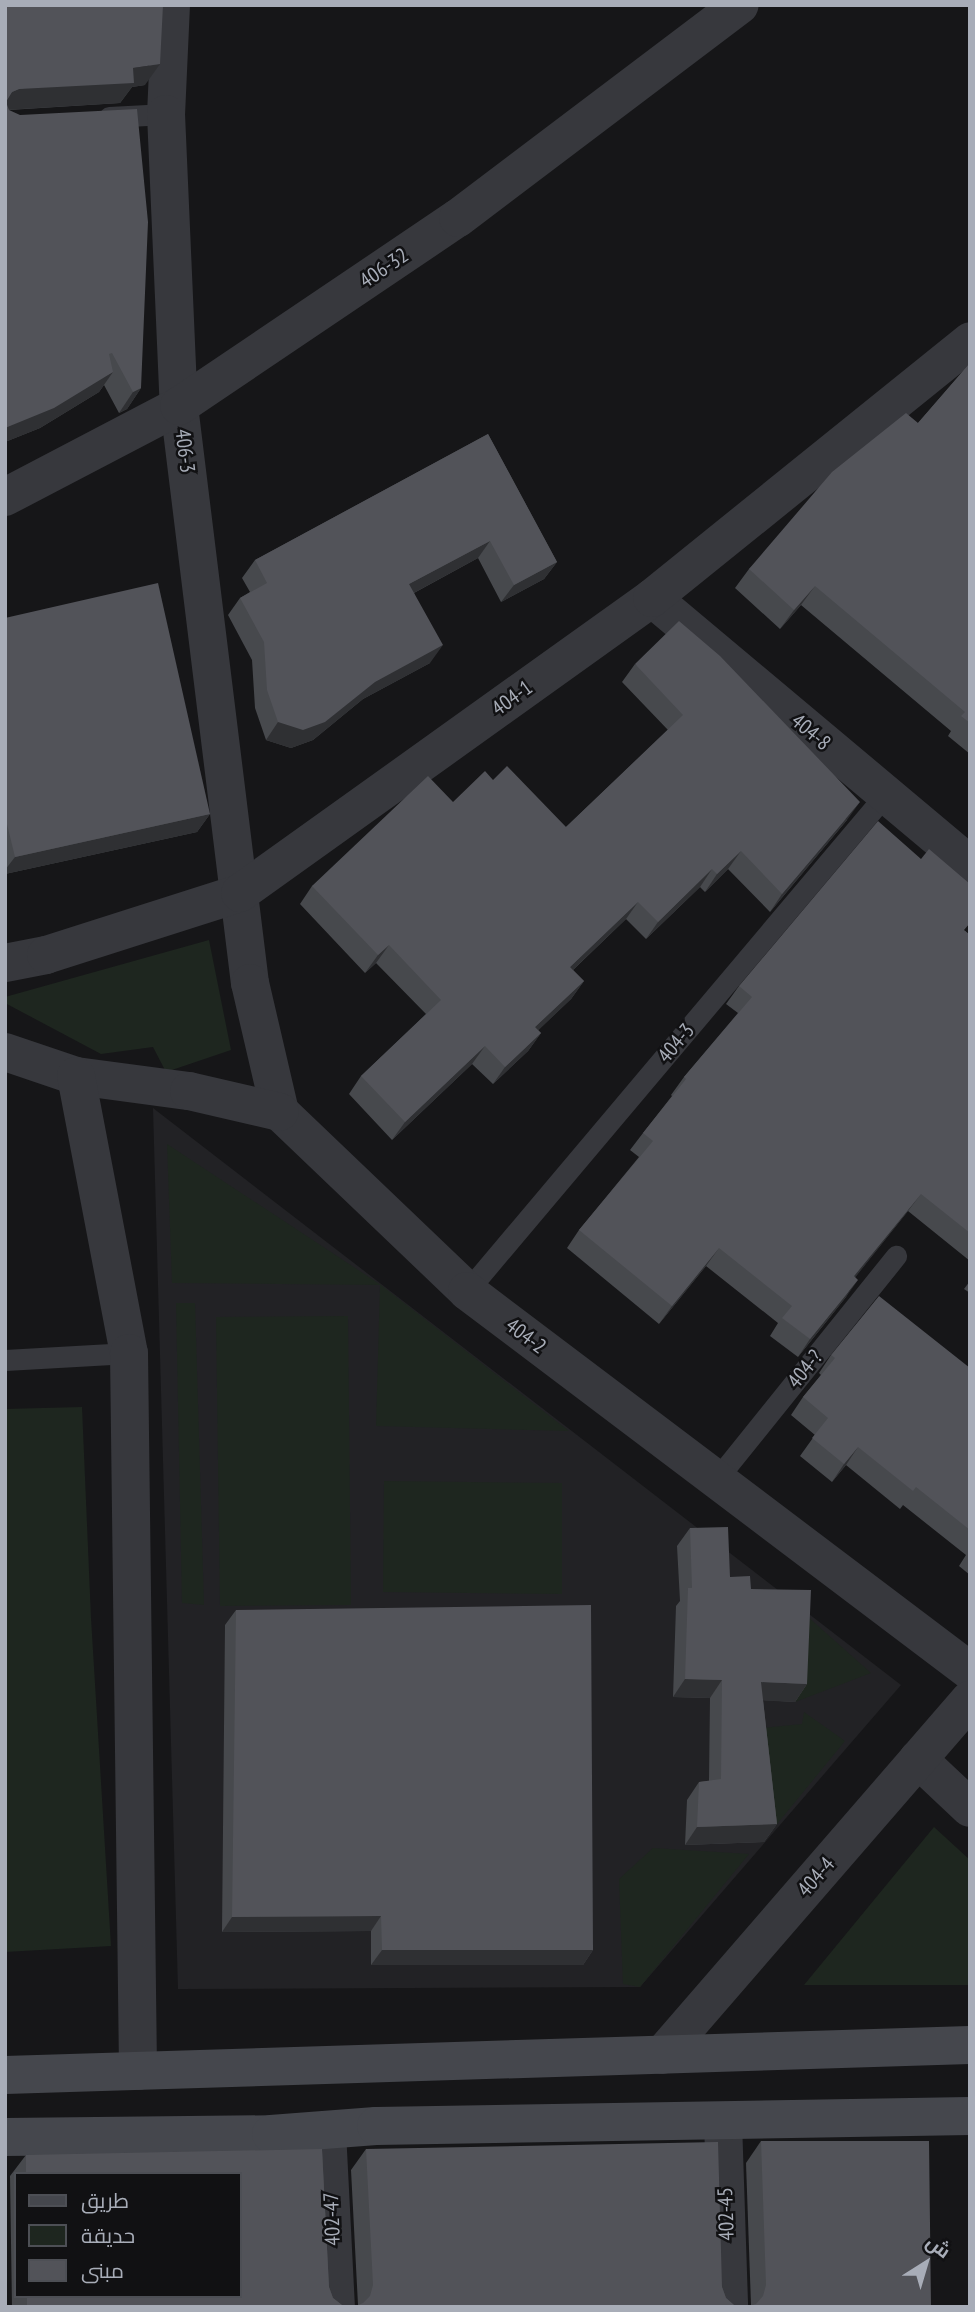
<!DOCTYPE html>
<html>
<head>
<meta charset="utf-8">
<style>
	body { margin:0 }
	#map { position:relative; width:975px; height:2312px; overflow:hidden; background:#161618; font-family:"PT Sans Narrow",Cairo,sans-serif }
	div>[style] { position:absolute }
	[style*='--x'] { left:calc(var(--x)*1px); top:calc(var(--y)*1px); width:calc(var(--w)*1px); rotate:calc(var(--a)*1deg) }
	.built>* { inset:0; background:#222225 }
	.green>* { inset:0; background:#1e261f }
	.lane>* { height:21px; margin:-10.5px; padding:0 10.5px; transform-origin:10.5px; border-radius:10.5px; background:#37383d }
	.street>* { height:38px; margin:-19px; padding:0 19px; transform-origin:19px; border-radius:19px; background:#37383d }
	.secondary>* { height:38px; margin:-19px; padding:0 19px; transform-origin:19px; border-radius:19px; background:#45474d }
	.wall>* { inset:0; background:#47494d }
	.shaded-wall>* { inset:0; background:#2f3033 }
	.building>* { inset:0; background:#525359 }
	span { translate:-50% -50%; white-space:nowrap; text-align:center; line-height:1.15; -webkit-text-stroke:5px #111113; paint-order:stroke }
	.street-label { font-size:21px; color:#a8adb8 }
	.frame { position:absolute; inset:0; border:7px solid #a8adb8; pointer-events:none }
	.legend { position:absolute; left:14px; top:2172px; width:228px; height:126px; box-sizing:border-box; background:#111113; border:2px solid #4d4f55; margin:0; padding:9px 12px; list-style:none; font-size:21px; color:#a8adb8 }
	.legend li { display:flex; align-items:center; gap:14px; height:35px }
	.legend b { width:35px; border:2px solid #4d4f55 }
	.north { position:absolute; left:891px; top:2228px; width:70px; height:70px; -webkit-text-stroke:5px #111113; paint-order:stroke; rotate:37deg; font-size:19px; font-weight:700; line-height:28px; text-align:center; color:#a8adb8 }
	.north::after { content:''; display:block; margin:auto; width:24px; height:32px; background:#a8adb8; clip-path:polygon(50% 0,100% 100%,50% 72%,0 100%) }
</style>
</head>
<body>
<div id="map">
	<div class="built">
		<i style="clip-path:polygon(153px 1108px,901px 1685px,640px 1987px,178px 1989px)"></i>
	</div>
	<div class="green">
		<i style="clip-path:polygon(209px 940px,231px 1050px,166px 1072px,153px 1047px,101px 1054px,5px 1003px,5px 997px)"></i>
		<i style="clip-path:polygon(167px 1144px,381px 1285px,569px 1431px,376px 1426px,380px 1285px,172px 1283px)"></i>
		<i style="clip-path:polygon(176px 1303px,195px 1303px,204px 1605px,182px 1603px)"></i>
		<i style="clip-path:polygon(348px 1316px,351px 1605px,220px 1606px,216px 1317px)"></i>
		<i style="clip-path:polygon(82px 1407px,91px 1618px,111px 1946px,5px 1952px,5px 1409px)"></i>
		<i style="clip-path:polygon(384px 1481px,562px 1483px,562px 1594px,383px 1592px)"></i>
		<i style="clip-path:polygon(798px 1608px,871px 1673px,795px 1702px)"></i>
		<i style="clip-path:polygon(804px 1712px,845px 1741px,764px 1840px,752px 1729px,802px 1724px)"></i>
		<i style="clip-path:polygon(934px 1827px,970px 1860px,970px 1985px,804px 1985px)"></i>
		<i style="clip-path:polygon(653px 1848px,749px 1854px,640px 1987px,623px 1984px,619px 1879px)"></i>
	</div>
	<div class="lane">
		<i style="--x:109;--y:117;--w:57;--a:-3"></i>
		<i style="--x:467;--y:1291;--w:650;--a:-49.87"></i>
		<i style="--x:5;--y:1360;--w:124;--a:-3.2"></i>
		<i style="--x:715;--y:1481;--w:289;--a:-51.2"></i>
	</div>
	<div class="street">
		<i style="--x:171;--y:5;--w:109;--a:92.6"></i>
		<i style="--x:166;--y:114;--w:292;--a:87.5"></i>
		<i style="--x:179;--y:406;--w:581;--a:82.99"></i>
		<i style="--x:250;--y:983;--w:132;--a:76.9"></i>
		<i style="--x:280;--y:1112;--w:259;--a:43.7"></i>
		<i style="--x:467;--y:1291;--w:630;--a:37.07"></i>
		<i style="--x:5;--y:497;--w:196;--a:-27.6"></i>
		<i style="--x:179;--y:406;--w:336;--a:-34"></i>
		<i style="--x:458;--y:218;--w:353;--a:-37.1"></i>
		<i style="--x:652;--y:598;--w:415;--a:40"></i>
		<i style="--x:5;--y:963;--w:42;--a:-11"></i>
		<i style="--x:46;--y:955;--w:204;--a:-17.7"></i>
		<i style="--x:240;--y:893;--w:507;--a:-35.6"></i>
		<i style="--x:652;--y:598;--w:409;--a:-38.9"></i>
		<i style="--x:5;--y:1052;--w:75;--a:18.7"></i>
		<i style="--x:76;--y:1076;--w:114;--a:7.6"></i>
		<i style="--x:189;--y:1091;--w:93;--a:13"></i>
		<i style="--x:76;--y:1076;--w:282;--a:79.2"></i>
		<i style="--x:129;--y:1353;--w:718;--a:89.28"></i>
		<i style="--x:918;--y:1759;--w:71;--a:43.3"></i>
		<i style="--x:662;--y:2055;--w:470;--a:-49.1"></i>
		<i style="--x:723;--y:2122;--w:185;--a:88.1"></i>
		<i style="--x:327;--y:2131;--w:176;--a:87.1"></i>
	</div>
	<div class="secondary">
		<i style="--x:5;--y:2075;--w:965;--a:-1.78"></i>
		<i style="--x:5;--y:2137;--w:266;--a:-0.6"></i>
		<i style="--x:271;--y:2134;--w:105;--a:-4.4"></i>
		<i style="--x:376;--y:2126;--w:594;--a:-0.96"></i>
	</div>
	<div class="wall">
		<i style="clip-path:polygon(5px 5px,145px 85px,132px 87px,120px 103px,9px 110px,141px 388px,127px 409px,119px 413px,104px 385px,99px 392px,40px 428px,5px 442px)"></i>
		<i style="clip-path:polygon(970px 363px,970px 754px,948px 736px,951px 731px,801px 605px,780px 629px,735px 588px,749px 569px,918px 423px)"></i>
		<i style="clip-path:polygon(488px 434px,557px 562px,544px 579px,501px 602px,478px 558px,414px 593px,430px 663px,363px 699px,313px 740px,291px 748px,266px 740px,255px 708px,252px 660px,228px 615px,240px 598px,250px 592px,242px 578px,255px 560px)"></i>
		<i style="clip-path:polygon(5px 618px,210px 814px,197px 832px,5px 874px)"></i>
		<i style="clip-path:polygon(635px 664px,847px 820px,770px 912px,728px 869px,705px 892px,700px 887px,646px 939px,626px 919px,573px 970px,584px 981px,571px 999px,538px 1030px,541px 1033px,528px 1051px,493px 1084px,472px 1064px,392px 1140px,349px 1094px,361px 1076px,426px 1014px,376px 963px,365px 973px,300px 904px,312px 886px,453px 802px,566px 827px,668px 730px,622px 682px)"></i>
		<i style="clip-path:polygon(965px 931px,970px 935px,970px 1261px,908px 1211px,855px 1277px,846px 1297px,798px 1357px,770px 1336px,778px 1323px,706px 1266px,659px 1324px,567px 1248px,579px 1230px,639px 1157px,630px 1150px,643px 1133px,672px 1096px,671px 1095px,684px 1077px,738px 1013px,726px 1004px,739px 986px)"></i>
		<i style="clip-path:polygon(970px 1281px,970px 1293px,964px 1289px)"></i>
		<i style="clip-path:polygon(831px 1355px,970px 1368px,970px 1575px,959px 1566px,966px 1555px,903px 1505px,900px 1509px,846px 1465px,832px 1482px,800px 1456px,815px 1435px,791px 1415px,803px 1397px,821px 1375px,819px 1373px)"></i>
		<i style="clip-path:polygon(690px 1528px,730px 1577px,751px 1589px,807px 1684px,795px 1702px,763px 1700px,777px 1824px,764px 1842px,685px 1845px,687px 1800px,699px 1782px,709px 1781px,710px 1698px,673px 1697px,676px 1606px,680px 1601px,677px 1546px)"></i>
		<i style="clip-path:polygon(236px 1610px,593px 1950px,583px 1965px,371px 1965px,371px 1931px,222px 1932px,225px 1625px)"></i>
		<i style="clip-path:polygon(761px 2141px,931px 2307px,751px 2305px,746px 2163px)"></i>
		<i style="clip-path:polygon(evenodd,322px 2149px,329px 2287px,333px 2298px,342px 2305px,349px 2307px,12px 2307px,10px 2176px,26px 2155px,322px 2149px,16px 2174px,240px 2174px,240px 2296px,16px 2296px,16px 2174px)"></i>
		<i style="clip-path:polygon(366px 2149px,722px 2287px,726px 2298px,734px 2305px,358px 2305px,351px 2170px)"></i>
	</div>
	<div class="shaded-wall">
		<i style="clip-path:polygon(160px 64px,145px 85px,132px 87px,120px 103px,5px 110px,5px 101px,12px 92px,19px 89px,133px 68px)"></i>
		<i style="clip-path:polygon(113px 372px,99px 392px,40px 428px,5px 442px,5px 428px)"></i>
		<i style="clip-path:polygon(141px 388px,127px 409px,119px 413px,133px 392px)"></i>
		<i style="clip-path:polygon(490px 541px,478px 558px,397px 602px,409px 584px)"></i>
		<i style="clip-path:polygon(557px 562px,544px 579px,501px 602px,514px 585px)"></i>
		<i style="clip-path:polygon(815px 586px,801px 605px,780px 629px,794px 610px)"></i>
		<i style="clip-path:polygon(443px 645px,430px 663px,363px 699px,313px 740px,291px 748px,266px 740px,278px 722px)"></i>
		<i style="clip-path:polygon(860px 802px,847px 820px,770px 912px,782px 894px)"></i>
		<i style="clip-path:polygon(210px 814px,197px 832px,5px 874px,5px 870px,15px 857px)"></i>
		<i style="clip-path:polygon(741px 851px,728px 869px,705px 892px,717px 874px)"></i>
		<i style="clip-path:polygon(712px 869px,700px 887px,646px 939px,658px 922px)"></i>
		<i style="clip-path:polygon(638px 902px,626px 919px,557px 985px,570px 967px)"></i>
		<i style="clip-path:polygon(389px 945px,376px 963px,365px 973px,378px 955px)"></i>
		<i style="clip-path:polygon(584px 981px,571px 999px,523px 1045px,535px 1027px)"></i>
		<i style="clip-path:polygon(541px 1033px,528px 1051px,493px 1084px,505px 1067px)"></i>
		<i style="clip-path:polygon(485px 1046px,472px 1064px,392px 1140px,405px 1122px)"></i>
		<i style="clip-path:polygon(921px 1194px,908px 1211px,842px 1294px,854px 1276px)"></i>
		<i style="clip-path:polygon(719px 1248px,706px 1266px,659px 1324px,672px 1306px)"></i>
		<i style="clip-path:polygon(858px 1280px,846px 1297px,798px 1357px,810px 1339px)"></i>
		<i style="clip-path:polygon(858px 1447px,846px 1465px,832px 1482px,844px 1464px)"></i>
		<i style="clip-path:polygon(685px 1679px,722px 1680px,710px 1698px,673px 1697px)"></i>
		<i style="clip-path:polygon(761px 1682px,807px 1684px,795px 1702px,749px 1700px)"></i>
		<i style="clip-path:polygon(777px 1824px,764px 1842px,685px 1845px,697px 1827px)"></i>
		<i style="clip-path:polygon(381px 1916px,371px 1931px,222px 1932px,232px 1917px)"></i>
		<i style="clip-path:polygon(382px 1950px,593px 1950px,583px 1965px,371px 1965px)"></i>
	</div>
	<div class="building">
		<i style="clip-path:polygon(5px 5px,163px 5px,160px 64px,133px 68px,134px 83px,19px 89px,12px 92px,6px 102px,9px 110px,20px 115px,137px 109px,148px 222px,141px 388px,133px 392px,112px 353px,109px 354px,113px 372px,54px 408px,5px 428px)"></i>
		<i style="clip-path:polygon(970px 363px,970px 723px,961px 716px,965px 712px,815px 586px,794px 610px,749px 569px,832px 472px,906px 413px,918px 423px)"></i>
		<i style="clip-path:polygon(488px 434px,557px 562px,514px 585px,490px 541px,409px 584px,443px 645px,375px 682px,325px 722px,303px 730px,278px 722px,267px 690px,264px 642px,240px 598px,267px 583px,255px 560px)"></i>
		<i style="clip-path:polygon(158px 583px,210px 814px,15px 857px,5px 816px,5px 618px)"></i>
		<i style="clip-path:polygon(679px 621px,720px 656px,860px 802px,782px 894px,741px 851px,717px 874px,712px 869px,658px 922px,638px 902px,570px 967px,584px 981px,535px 1027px,541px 1033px,505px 1067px,485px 1046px,405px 1122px,361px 1076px,441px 1000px,389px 945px,378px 955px,312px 886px,428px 776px,453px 802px,485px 771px,493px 780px,507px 766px,566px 827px,683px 715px,635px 664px)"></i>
		<i style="clip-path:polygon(878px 821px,921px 859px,929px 849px,970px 884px,970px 923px,964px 930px,970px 935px,970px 1233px,921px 1194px,854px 1276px,858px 1280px,810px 1339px,782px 1318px,792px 1306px,719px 1248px,672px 1306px,579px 1230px,653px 1141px,643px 1133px,686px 1079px,684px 1077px,752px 997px,739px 986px)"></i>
		<i style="clip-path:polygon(879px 1296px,970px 1368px,970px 1530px,916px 1487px,913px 1491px,858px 1447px,844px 1464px,812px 1438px,828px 1418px,803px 1397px,835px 1358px,831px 1355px)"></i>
		<i style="clip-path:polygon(728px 1527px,730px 1577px,750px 1576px,751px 1589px,811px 1590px,807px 1684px,761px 1682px,777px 1824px,697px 1827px,699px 1782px,721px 1779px,722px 1680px,685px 1679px,688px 1588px,692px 1588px,690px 1528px)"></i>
		<i style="clip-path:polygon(591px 1605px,593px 1950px,382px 1950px,381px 1916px,232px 1917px,236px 1610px)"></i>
		<i style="clip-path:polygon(761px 2141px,929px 2141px,931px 2307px,746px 2307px,756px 2304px,763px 2296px,766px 2285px)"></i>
		<i style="clip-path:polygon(718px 2142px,722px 2287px,726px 2298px,734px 2305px,742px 2307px,353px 2307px,363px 2303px,370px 2296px,373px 2285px,366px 2149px)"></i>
		<i style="clip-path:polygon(322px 2149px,329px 2287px,333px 2298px,342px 2305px,349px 2307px,27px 2307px,27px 2296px,240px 2296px,240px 2174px,26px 2174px,26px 2155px)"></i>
	</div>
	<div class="street-label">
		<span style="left:384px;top:268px;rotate:-34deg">406-32</span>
		<span style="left:185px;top:451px;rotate:83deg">406-3</span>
		<span style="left:512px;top:698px;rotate:-36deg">404-1</span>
		<span style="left:811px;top:732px;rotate:40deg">404-8</span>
		<span style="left:676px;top:1043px;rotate:-50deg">404-3</span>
		<span style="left:526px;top:1336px;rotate:37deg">404-2</span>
		<span style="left:805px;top:1369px;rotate:-51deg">404-?</span>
		<span style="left:816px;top:1877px;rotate:-49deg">404-4</span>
		<span style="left:726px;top:2214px;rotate:-92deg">402-45</span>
		<span style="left:332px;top:2219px;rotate:-92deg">402-47</span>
	</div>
	<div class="frame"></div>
	<ul class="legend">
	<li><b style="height:9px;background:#45474d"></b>طريق</li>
	<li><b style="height:19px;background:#1e261f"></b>حديقة</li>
	<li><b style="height:19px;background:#525359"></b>مبنى</li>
	</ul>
	<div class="north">ش</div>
</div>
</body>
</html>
